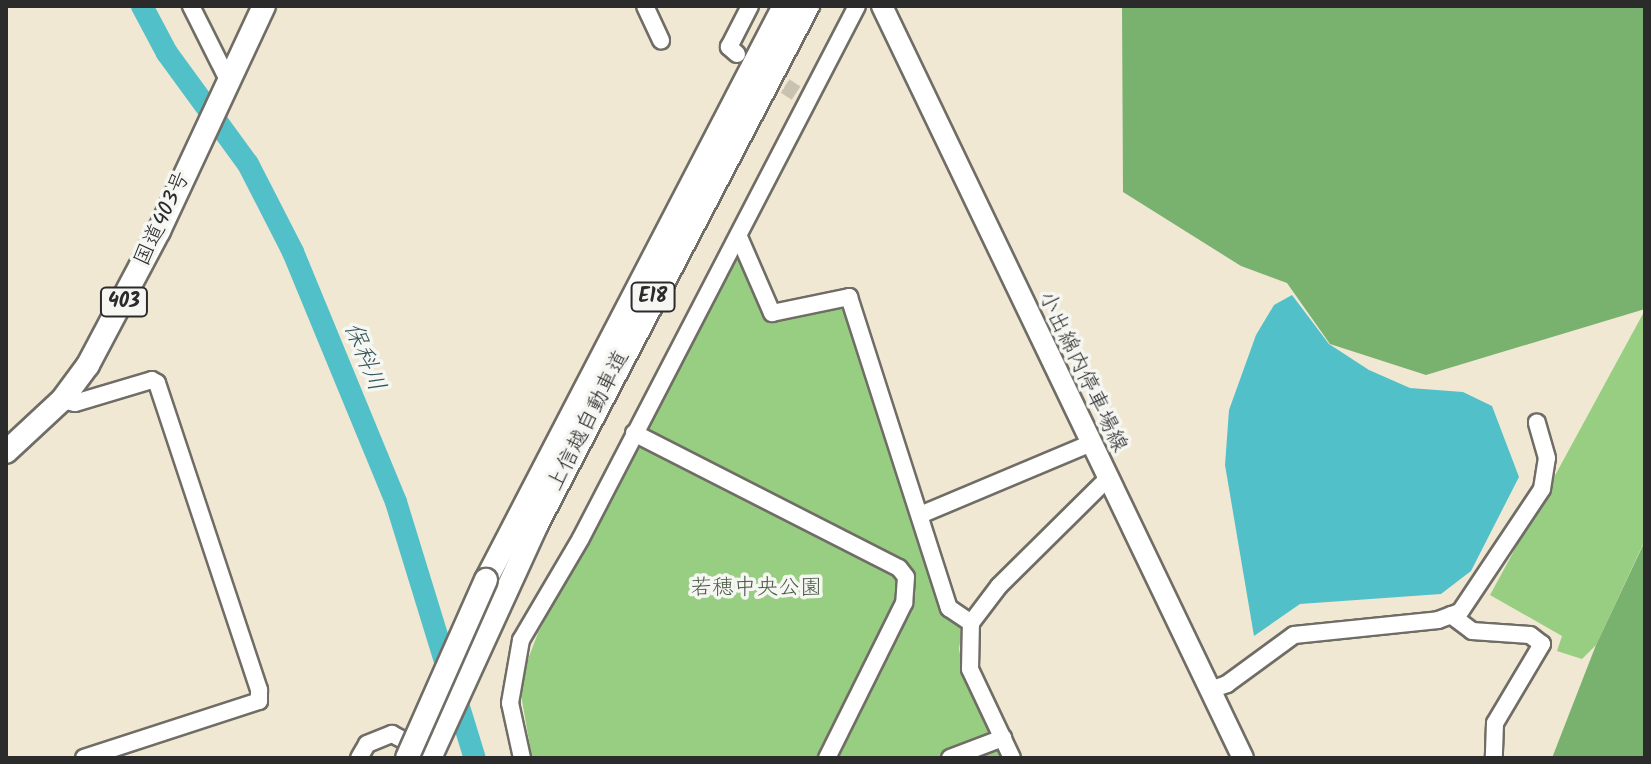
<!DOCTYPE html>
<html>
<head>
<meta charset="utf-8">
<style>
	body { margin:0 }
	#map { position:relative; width:1651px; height:764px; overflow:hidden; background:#f0e8d3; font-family:Kalam,"Klee One",sans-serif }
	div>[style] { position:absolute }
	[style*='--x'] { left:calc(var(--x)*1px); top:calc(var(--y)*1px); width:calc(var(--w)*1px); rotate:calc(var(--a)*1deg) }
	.green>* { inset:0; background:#97ce81 }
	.forest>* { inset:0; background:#79b16f }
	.water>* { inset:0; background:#52c0c8 }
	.river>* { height:22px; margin:-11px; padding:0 11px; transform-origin:11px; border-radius:11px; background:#52c0c8 }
	.minor-tunnel>* { height:16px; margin-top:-8px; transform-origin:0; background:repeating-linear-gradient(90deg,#c9c2b1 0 16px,transparent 0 24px) }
	.roads { filter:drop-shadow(2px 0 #706d66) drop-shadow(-2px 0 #706d66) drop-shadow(0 2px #706d66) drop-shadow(0 -2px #706d66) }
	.minor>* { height:16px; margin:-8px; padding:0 8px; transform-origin:8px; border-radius:8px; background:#fff }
	.major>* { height:20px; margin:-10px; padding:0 10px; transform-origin:10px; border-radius:10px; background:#fff }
	.highway>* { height:22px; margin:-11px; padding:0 11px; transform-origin:11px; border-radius:11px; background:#fff }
	.bridges { filter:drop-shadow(2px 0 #706d66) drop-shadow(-2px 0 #706d66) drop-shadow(0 2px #706d66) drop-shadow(0 -2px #706d66) }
	.highway-bridge>* { height:22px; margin:-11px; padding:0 11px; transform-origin:11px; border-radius:11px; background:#fff }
	span { translate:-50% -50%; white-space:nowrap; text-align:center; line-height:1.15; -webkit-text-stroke:7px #f6f6f2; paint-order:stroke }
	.shield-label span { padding:2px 6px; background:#f6f6f2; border:2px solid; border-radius:6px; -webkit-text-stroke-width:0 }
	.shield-label { font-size:20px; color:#2b2b2b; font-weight:700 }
	.street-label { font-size:22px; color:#2b2b2b }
	.park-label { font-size:22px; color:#4b5c45 }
	.water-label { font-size:24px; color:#37585a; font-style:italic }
	.frame { position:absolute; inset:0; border:8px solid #2b2b2b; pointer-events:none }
</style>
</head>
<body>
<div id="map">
	<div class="green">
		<i style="clip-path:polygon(738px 258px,769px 320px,844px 305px,938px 598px,946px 617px,963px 624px,959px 649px,964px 674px,1003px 758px,532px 758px,519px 683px,538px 633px)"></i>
		<i style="clip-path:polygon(1645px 310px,1645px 540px,1596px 645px,1582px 659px,1557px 651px,1562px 636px,1490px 595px)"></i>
	</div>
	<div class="forest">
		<i style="clip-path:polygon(1122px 6px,1645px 6px,1645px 309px,1426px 375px,1330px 344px,1287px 283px,1241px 266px,1123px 192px)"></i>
		<i style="clip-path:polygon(1645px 541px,1645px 758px,1552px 758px,1596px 645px)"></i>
	</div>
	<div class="water">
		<i style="clip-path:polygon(1292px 295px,1329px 344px,1369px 370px,1410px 388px,1463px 392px,1492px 406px,1519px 477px,1471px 571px,1441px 594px,1300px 604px,1254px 636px,1225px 465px,1229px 410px,1256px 335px,1274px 305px)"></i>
	</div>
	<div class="river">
		<i style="--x:142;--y:6;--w:53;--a:62"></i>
		<i style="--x:167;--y:53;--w:137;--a:53.9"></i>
		<i style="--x:248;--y:164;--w:99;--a:62.9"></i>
		<i style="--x:293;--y:252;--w:270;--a:67.6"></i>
		<i style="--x:396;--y:502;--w:268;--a:72.9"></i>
	</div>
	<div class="minor-tunnel">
		<i style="--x:765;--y:73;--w:37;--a:33"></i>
	</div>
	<div class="roads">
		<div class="minor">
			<i style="--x:191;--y:6;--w:80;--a:63.4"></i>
			<i style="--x:645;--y:6;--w:38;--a:65"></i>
			<i style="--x:737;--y:54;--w:11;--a:-139"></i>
			<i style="--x:729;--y:47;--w:46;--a:-62.9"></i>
			<i style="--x:739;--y:237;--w:83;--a:66.5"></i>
			<i style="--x:772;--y:313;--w:79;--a:-11.7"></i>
			<i style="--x:849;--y:297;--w:327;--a:72.2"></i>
			<i style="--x:949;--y:608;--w:27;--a:34"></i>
			<i style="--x:62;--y:400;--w:13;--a:13"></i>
			<i style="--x:75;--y:403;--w:80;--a:-16.6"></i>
			<i style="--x:152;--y:380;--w:6;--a:31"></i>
			<i style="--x:157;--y:383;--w:324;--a:71.6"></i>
			<i style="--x:259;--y:690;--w:11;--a:90"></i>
			<i style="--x:259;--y:701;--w:184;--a:162"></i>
			<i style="--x:634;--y:433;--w:297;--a:27"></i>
			<i style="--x:899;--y:568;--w:11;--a:52"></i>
			<i style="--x:906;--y:577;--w:26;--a:94"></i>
			<i style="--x:904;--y:603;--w:173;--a:116.4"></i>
			<i style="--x:920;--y:515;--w:186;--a:-22.8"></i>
			<i style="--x:1451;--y:615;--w:26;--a:37"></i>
			<i style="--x:1472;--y:631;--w:58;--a:3.9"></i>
			<i style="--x:1530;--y:635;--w:15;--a:37"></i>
			<i style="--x:1542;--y:644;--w:92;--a:120.7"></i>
			<i style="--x:1495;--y:723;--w:35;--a:92"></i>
			<i style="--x:1210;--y:690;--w:18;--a:-19"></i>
			<i style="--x:1227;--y:684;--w:83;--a:-36.2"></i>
			<i style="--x:1294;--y:635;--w:145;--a:-5.9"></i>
			<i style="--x:1438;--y:620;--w:23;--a:-20"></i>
			<i style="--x:1460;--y:612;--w:148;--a:-56.3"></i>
			<i style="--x:1542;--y:489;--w:31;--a:-81"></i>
			<i style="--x:1547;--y:458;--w:37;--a:-106"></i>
			<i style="--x:359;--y:758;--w:16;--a:-60"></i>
			<i style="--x:367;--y:744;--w:27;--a:-22"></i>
			<i style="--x:392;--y:734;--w:34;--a:28"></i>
			<i style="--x:522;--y:758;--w:56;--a:-102.3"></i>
			<i style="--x:510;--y:703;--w:64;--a:-80.1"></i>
			<i style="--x:521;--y:640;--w:118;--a:-59.5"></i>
			<i style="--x:581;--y:538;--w:599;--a:-62.58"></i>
			<i style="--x:950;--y:758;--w:57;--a:-20.7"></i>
			<i style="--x:1012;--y:758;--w:98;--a:-115.3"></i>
			<i style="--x:970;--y:669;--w:46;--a:-88.8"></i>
			<i style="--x:971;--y:623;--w:46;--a:-52.9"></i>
			<i style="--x:999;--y:586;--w:153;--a:-44.7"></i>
		</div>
		<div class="major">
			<i style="--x:882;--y:6;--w:834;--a:64.36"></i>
		</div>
		<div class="highway">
			<i style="--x:6;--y:452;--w:76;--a:-42.9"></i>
			<i style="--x:62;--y:400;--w:44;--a:-53.4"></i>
			<i style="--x:88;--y:365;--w:152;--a:-62.1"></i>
			<i style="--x:159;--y:231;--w:248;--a:-65"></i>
			<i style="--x:486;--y:580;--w:647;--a:-62.56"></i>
			<i style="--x:430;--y:758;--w:255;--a:-65.4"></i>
			<i style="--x:536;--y:526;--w:587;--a:-62.39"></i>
		</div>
	</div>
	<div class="bridges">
		<div class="highway-bridge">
			<i style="--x:407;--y:758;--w:195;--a:-66.1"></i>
		</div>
	</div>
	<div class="shield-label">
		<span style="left:653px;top:297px">E18</span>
		<span style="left:124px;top:302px">403</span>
	</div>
	<div class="street-label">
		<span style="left:163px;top:219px;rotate:-65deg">国道403号</span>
		<span style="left:1082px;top:372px;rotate:64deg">小出綿内停車場線</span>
		<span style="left:589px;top:421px;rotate:-63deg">上信越自動車道</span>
	</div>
	<div class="park-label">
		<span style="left:756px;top:589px">若穂中央公園</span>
	</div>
	<div class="water-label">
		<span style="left:364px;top:357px;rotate:68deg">保科川</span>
	</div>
	<div class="frame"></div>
</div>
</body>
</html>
